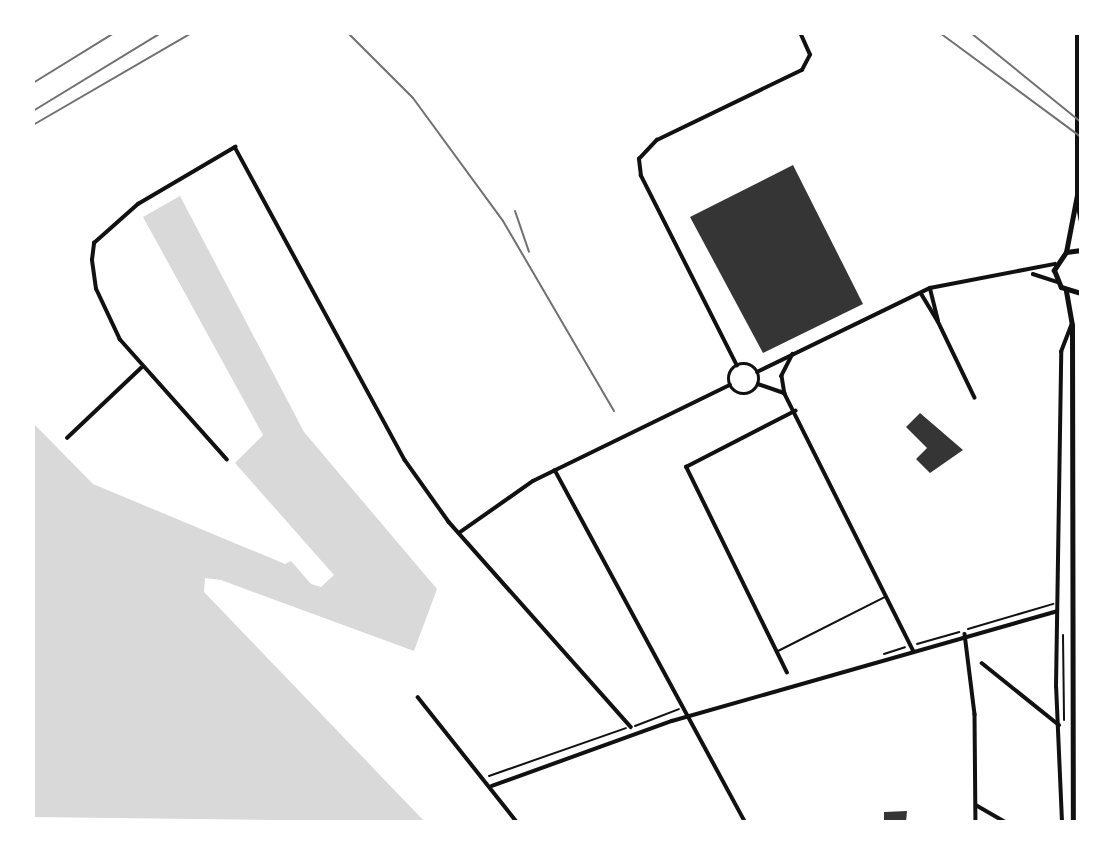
<!DOCTYPE html>
<html>
<head>
<meta charset="utf-8">
<style>
	body { margin:0 }
	#map { position:relative; width:1114px; height:855px; overflow:hidden; background:#fff; font-family:Lato,sans-serif }
	div>[style] { position:absolute }
	[style*='--x'] { left:calc(var(--x)*1px); top:calc(var(--y)*1px); width:calc(var(--w)*1px); rotate:calc(var(--a)*1deg) }
	.water>* { inset:0; background:#d9d9d9 }
	.building>* { inset:0; background:#353535 }
	.path>* { height:2px; margin:-1px; padding:0 1px; transform-origin:1px; border-radius:1px; background:#111 }
	.service>* { height:2px; margin:-1px; padding:0 1px; transform-origin:1px; border-radius:1px; background:#111 }
	.minor>* { height:3.5px; margin:-1.75px; padding:0 1.75px; transform-origin:1.75px; border-radius:1.75px; background:#111 }
	.minor>.ring { margin:-1.75px; padding:0; box-sizing:content-box; background:none; border:3.5px solid #111; border-radius:50% }
	.primary>* { height:5px; margin:-2.5px; padding:0 2.5px; transform-origin:2.5px; border-radius:2.5px; background:#111 }
	.rail>* { height:2px; margin:-1px; padding:0 1px; transform-origin:1px; border-radius:1px; background:#707070 }
	span { translate:-50% -50%; white-space:nowrap; text-align:center; line-height:1.15; -webkit-text-stroke:5px #fff; paint-order:stroke }
	.frame { position:absolute; inset:0; border:35px solid #fff; pointer-events:none }
</style>
</head>
<body>
<div id="map">
	<div class="water">
		<i style="clip-path:polygon(180px 196px,304px 432px,437px 589px,414px 651px,221px 580px,205px 578px,204px 592px,425px 822px,33px 817px,33px 423px,93px 484px,285px 564px,291px 561px,311px 584px,321px 587px,334px 575px,235px 463px,263px 435px,143px 217px)"></i>
	</div>
	<div class="building">
		<i style="clip-path:polygon(793px 165px,863px 304px,763px 353px,690px 217px)"></i>
		<i style="clip-path:polygon(920px 413px,963px 450px,930px 473px,916px 459px,927px 448px,906px 427px)"></i>
		<i style="clip-path:polygon(907px 811px,906px 822px,884px 822px,884px 812px)"></i>
	</div>
	<div class="path">
		<i style="--x:968;--y:629;--w:89;--a:-16.4"></i>
		<i style="--x:1063;--y:635;--w:85;--a:89.3"></i>
		<i style="--x:917;--y:644;--w:44;--a:-15.9"></i>
		<i style="--x:884;--y:654;--w:22;--a:-18"></i>
		<i style="--x:635;--y:726;--w:47;--a:-21.1"></i>
		<i style="--x:489;--y:776;--w:145;--a:-19.3"></i>
	</div>
	<div class="service">
		<i style="--x:778;--y:651;--w:120;--a:-26.8"></i>
	</div>
	<div class="minor">
		<i style="--x:1033;--y:274;--w:25;--a:18"></i>
		<i style="--x:921;--y:293;--w:33;--a:59"></i>
		<i style="--x:938;--y:321;--w:33;--a:-104"></i>
		<i style="--x:938;--y:321;--w:85;--a:64.3"></i>
		<i style="--x:793;--y:354;--w:25;--a:117"></i>
		<i style="--x:782;--y:376;--w:18;--a:81"></i>
		<i style="--x:785;--y:394;--w:286;--a:63.4"></i>
		<i class="ring" style="left:729px;top:364px;width:26.5px;height:26.5px"></i>
		<i style="--x:737;--y:366;--w:213;--a:-116.8"></i>
		<i style="--x:641;--y:176;--w:17;--a:-97"></i>
		<i style="--x:639;--y:159;--w:26;--a:-47"></i>
		<i style="--x:657;--y:140;--w:161;--a:-25.8"></i>
		<i style="--x:802;--y:70;--w:17;--a:-62"></i>
		<i style="--x:810;--y:55;--w:24;--a:-114"></i>
		<i style="--x:757;--y:372;--w:192;--a:-25.9"></i>
		<i style="--x:930;--y:288;--w:127;--a:-10.9"></i>
		<i style="--x:758;--y:384;--w:28;--a:19"></i>
		<i style="--x:67;--y:438;--w:102;--a:-43.4"></i>
		<i style="--x:227;--y:460;--w:161;--a:-131.7"></i>
		<i style="--x:120;--y:340;--w:56;--a:-115.2"></i>
		<i style="--x:96;--y:289;--w:29;--a:-98"></i>
		<i style="--x:92;--y:260;--w:17;--a:-83"></i>
		<i style="--x:94;--y:243;--w:59;--a:-41.6"></i>
		<i style="--x:138;--y:204;--w:113;--a:-30.4"></i>
		<i style="--x:235;--y:147;--w:356;--a:61.5"></i>
		<i style="--x:405;--y:460;--w:76;--a:54.6"></i>
		<i style="--x:449;--y:522;--w:274;--a:48.4"></i>
		<i style="--x:555;--y:470;--w:400;--a:61.6"></i>
		<i style="--x:459;--y:533;--w:90;--a:-35.1"></i>
		<i style="--x:533;--y:481;--w:219;--a:-26"></i>
		<i style="--x:965;--y:634;--w:81;--a:82.9"></i>
		<i style="--x:975;--y:714;--w:108;--a:89.5"></i>
		<i style="--x:982;--y:663;--w:99;--a:38.8"></i>
		<i style="--x:787;--y:673;--w:229;--a:-116.1"></i>
		<i style="--x:686;--y:467;--w:123;--a:-27.2"></i>
		<i style="--x:418;--y:697;--w:159;--a:51.6"></i>
		<i style="--x:492;--y:786;--w:191;--a:-19.9"></i>
		<i style="--x:672;--y:721;--w:400;--a:-15.9"></i>
		<i style="--x:976;--y:805;--w:34;--a:30"></i>
		<i style="--x:1062;--y:822;--w:135;--a:-92.5"></i>
		<i style="--x:1056;--y:687;--w:335;--a:-89.1"></i>
		<i style="--x:1061;--y:352;--w:28;--a:-69"></i>
	</div>
	<div class="primary">
		<i style="--x:1077;--y:201;--w:21;--a:79"></i>
		<i style="--x:1081;--y:250;--w:15;--a:172"></i>
		<i style="--x:1066;--y:252;--w:22;--a:124"></i>
		<i style="--x:1054;--y:270;--w:18;--a:68"></i>
		<i style="--x:1061;--y:287;--w:21;--a:17"></i>
		<i style="--x:1066;--y:252;--w:58;--a:-79.1"></i>
		<i style="--x:1077;--y:195;--w:162;--a:-90"></i>
		<i style="--x:1066;--y:291;--w:35;--a:80"></i>
		<i style="--x:1072;--y:325;--w:497;--a:89.9"></i>
		<i style="--x:1081;--y:318;--w:422;--a:90"></i>
	</div>
	<div class="rail">
		<i style="--x:348;--y:33;--w:92;--a:45"></i>
		<i style="--x:413;--y:98;--w:152;--a:53.8"></i>
		<i style="--x:503;--y:221;--w:220;--a:59.7"></i>
		<i style="--x:940;--y:33;--w:175;--a:36.4"></i>
		<i style="--x:971;--y:33;--w:141;--a:39"></i>
		<i style="--x:33;--y:83;--w:95;--a:-31.7"></i>
		<i style="--x:33;--y:111;--w:150;--a:-31.4"></i>
		<i style="--x:33;--y:125;--w:184;--a:-30.1"></i>
		<i style="--x:515;--y:211;--w:43;--a:71.1"></i>
	</div>
	<div class="frame"></div>
</div>
</body>
</html>
